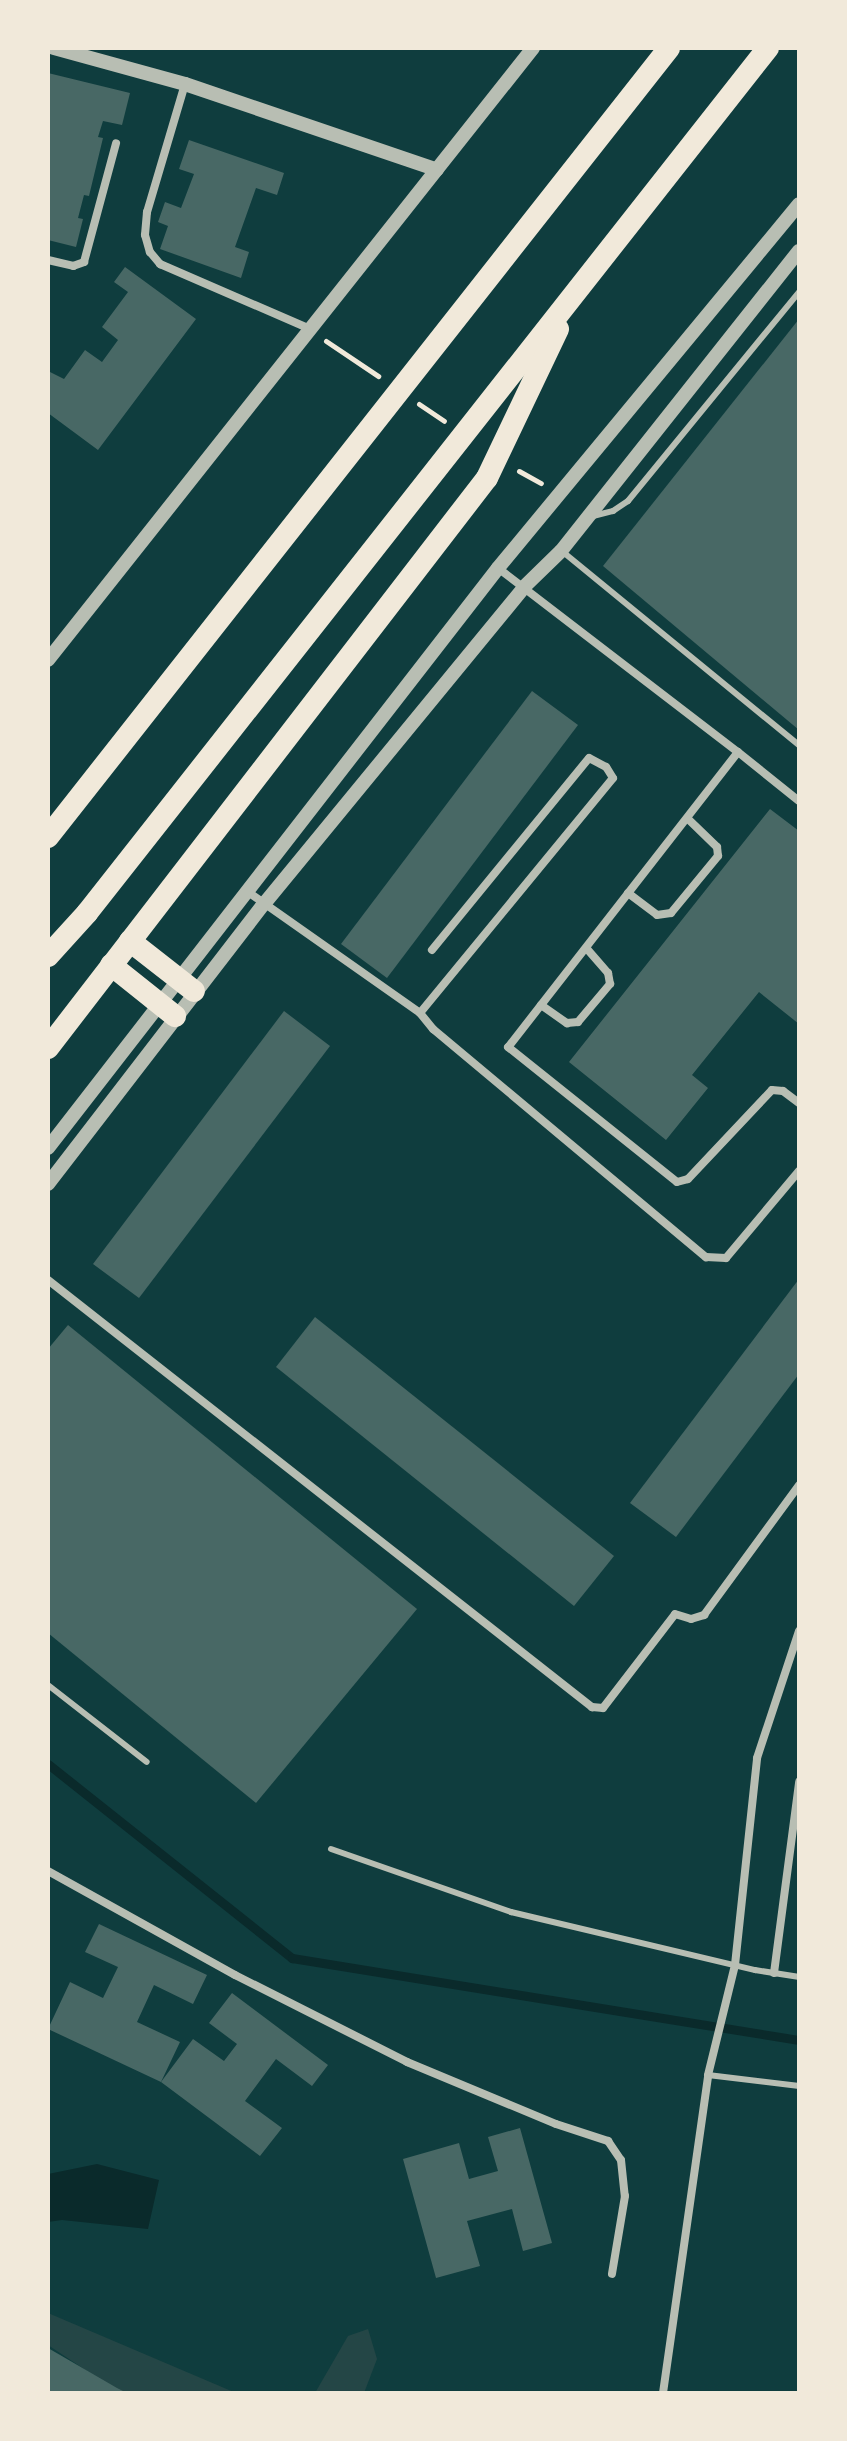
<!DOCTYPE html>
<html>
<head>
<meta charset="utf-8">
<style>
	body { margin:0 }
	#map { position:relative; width:847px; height:2441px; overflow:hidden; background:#0f3d3e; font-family:Lora,serif }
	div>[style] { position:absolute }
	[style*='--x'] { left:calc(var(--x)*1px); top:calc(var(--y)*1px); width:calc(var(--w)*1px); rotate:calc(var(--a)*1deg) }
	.green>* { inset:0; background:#244646 }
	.water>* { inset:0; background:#0a2a2b }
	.stream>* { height:9px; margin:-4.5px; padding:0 4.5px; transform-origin:4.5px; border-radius:4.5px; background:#0a2a2b }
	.building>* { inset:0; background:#486865 }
	.path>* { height:5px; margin:-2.5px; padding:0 2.5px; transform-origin:2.5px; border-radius:2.5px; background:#f1e9da }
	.service>* { height:6px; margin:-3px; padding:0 3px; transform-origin:3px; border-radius:3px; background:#b8beb3 }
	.minor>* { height:8px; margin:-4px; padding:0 4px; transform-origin:4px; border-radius:4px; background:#b8beb3 }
	.tertiary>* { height:14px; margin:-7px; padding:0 7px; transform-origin:7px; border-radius:7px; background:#b8beb3 }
	.trunk>* { height:22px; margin:-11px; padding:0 11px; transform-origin:11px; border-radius:11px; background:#f1e9da }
	span { translate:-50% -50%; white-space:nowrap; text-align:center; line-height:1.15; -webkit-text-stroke:8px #f1e9da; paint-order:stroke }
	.frame { position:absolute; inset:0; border:50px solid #f1e9da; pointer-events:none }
</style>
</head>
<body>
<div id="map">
	<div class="green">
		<i style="clip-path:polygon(48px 2313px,236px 2393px,120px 2393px,48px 2345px)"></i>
		<i style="clip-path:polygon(368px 2329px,377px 2359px,364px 2393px,315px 2393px,348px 2336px)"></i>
	</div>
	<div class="water">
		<i style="clip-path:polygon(97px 2164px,159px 2180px,148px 2229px,62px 2220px,48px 2222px,48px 2174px)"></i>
	</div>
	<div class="stream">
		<i style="--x:48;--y:1764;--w:312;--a:38.5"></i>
		<i style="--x:292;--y:1958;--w:514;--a:9.19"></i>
	</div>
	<div class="building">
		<i style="clip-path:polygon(48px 73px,130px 93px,122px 125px,103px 121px,98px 137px,103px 138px,89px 196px,84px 195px,78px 218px,83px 219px,76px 247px,48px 240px)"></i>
		<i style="clip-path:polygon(189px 140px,284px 173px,277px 195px,256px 188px,235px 247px,249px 252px,241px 278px,160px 249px,168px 226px,158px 222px,165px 202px,181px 208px,194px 174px,179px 169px)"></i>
		<i style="clip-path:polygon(125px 267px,196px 319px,98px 450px,48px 413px,48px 371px,64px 379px,85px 350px,102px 362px,118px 340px,102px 327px,128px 292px,114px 282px)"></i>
		<i style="clip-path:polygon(799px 319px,799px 730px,603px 566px)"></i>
		<i style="clip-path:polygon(532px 691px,578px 725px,387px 978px,341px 944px)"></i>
		<i style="clip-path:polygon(770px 809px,799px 831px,799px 1024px,759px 992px,692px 1075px,708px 1088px,666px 1140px,569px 1062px)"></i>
		<i style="clip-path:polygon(284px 1011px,330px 1046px,139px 1298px,93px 1264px)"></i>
		<i style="clip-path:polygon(799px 1279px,799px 1374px,676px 1537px,630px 1503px)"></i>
		<i style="clip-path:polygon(315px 1317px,614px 1556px,574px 1606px,276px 1367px)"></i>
		<i style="clip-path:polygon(68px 1325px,417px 1609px,256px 1803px,48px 1633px,48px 1349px)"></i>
		<i style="clip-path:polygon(99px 1924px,207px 1975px,193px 2004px,154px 1985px,137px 2022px,180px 2042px,161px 2082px,48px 2029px,70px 1982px,103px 1998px,118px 1967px,85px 1952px)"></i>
		<i style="clip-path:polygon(232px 1993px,328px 2065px,312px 2086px,276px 2059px,245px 2101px,282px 2128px,260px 2156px,161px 2082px,193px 2039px,224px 2061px,237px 2044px,209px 2023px)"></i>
		<i style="clip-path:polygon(520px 2128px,552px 2243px,523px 2251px,512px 2209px,467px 2221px,480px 2266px,436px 2278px,403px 2159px,459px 2143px,469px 2179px,498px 2171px,488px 2137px)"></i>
		<i style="clip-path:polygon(48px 2348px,117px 2388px,127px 2393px,48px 2393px)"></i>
	</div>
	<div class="path">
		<i style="--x:326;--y:341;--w:63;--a:33.9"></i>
		<i style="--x:419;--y:404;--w:30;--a:34"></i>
		<i style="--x:519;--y:471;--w:25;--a:29"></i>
	</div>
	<div class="service">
		<i style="--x:593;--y:516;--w:21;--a:-14"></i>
		<i style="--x:613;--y:511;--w:18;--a:-34"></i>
		<i style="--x:628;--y:501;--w:270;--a:-50.7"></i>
		<i style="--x:563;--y:552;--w:305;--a:39.3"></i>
		<i style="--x:48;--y:1685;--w:125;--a:37.9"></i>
		<i style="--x:331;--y:1849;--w:191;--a:19.3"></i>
		<i style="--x:511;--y:1912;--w:251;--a:13.4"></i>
		<i style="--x:755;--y:1970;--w:45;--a:9"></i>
		<i style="--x:708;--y:2075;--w:92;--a:6.9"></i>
	</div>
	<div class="minor">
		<i style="--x:185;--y:84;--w:134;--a:106.5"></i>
		<i style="--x:147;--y:212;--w:23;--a:95"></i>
		<i style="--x:145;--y:235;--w:18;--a:74"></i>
		<i style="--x:150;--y:252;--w:16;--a:50"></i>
		<i style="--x:160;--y:264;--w:163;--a:23.4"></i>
		<i style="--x:48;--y:260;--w:26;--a:13"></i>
		<i style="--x:73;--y:266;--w:12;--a:-20"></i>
		<i style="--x:84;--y:262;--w:123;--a:-74.9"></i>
		<i style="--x:498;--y:568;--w:302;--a:37.5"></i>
		<i style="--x:738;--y:752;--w:374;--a:127.9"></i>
		<i style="--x:508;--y:1047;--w:216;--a:38.6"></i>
		<i style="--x:677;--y:1182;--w:11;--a:-15"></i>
		<i style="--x:688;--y:1179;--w:122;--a:-46.7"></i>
		<i style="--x:772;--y:1090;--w:11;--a:5"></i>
		<i style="--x:783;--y:1091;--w:20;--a:37"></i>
		<i style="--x:738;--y:752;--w:78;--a:38.8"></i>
		<i style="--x:248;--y:892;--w:210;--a:35.1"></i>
		<i style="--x:420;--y:1013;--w:21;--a:51"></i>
		<i style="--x:433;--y:1029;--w:356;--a:39.9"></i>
		<i style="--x:706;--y:1257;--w:20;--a:3"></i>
		<i style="--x:726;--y:1258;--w:114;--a:-50"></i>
		<i style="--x:628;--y:893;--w:36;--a:37"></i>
		<i style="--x:657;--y:915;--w:14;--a:-8"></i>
		<i style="--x:671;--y:913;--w:74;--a:-50.5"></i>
		<i style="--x:718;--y:856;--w:9;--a:-96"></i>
		<i style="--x:717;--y:847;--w:40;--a:-136"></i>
		<i style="--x:541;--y:1005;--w:32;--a:35"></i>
		<i style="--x:567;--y:1023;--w:11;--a:-5"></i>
		<i style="--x:578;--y:1022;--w:50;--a:-49.9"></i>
		<i style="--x:610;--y:984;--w:11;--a:-100"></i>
		<i style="--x:608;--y:973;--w:33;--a:-131"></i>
		<i style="--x:420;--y:1013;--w:304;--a:-50.6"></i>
		<i style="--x:613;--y:778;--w:13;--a:-122"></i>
		<i style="--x:606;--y:767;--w:19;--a:-152"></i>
		<i style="--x:589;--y:758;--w:248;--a:129.3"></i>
		<i style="--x:48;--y:1280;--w:692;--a:38.13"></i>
		<i style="--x:592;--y:1707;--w:11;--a:5"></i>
		<i style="--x:603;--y:1708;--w:118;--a:-52.5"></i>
		<i style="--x:675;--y:1614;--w:17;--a:17"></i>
		<i style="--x:691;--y:1619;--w:14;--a:-17"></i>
		<i style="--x:704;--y:1615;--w:161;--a:-53.8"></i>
		<i style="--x:48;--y:1871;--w:214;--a:29.1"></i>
		<i style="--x:235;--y:1975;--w:193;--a:26.8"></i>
		<i style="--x:407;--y:2062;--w:161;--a:22.6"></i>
		<i style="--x:556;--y:2124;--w:55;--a:18.1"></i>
		<i style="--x:608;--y:2141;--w:23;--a:56"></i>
		<i style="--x:621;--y:2160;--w:36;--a:84"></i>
		<i style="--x:625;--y:2196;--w:79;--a:99.5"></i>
		<i style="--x:774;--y:1973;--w:193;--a:-82.5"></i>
		<i style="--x:663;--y:2393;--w:321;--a:-81.9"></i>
		<i style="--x:708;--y:2075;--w:113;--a:-76.2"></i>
		<i style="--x:735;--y:1965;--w:208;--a:-83.9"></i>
		<i style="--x:757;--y:1758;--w:134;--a:-71.7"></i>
	</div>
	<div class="tertiary">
		<i style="--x:54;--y:48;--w:136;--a:15.4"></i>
		<i style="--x:185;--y:84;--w:266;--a:18.8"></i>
		<i style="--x:48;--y:660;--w:781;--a:-51.6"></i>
		<i style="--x:48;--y:1148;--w:734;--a:-52.19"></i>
		<i style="--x:498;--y:568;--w:472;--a:-50.4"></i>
		<i style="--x:48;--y:1184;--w:354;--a:-52.4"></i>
		<i style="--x:264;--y:904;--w:411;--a:-50.6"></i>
		<i style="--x:525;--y:586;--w:50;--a:-44.2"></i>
		<i style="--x:561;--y:551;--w:383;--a:-51.6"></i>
	</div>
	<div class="trunk">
		<i style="--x:48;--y:837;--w:1004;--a:-51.79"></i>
		<i style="--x:130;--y:941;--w:81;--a:38"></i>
		<i style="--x:48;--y:956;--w:58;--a:-47.8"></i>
		<i style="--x:87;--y:913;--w:1101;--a:-51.79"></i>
		<i style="--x:111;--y:965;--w:82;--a:38.6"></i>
		<i style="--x:48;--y:1048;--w:719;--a:-52.4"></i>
		<i style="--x:487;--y:478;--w:165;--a:-64.5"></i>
	</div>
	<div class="frame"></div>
</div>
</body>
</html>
